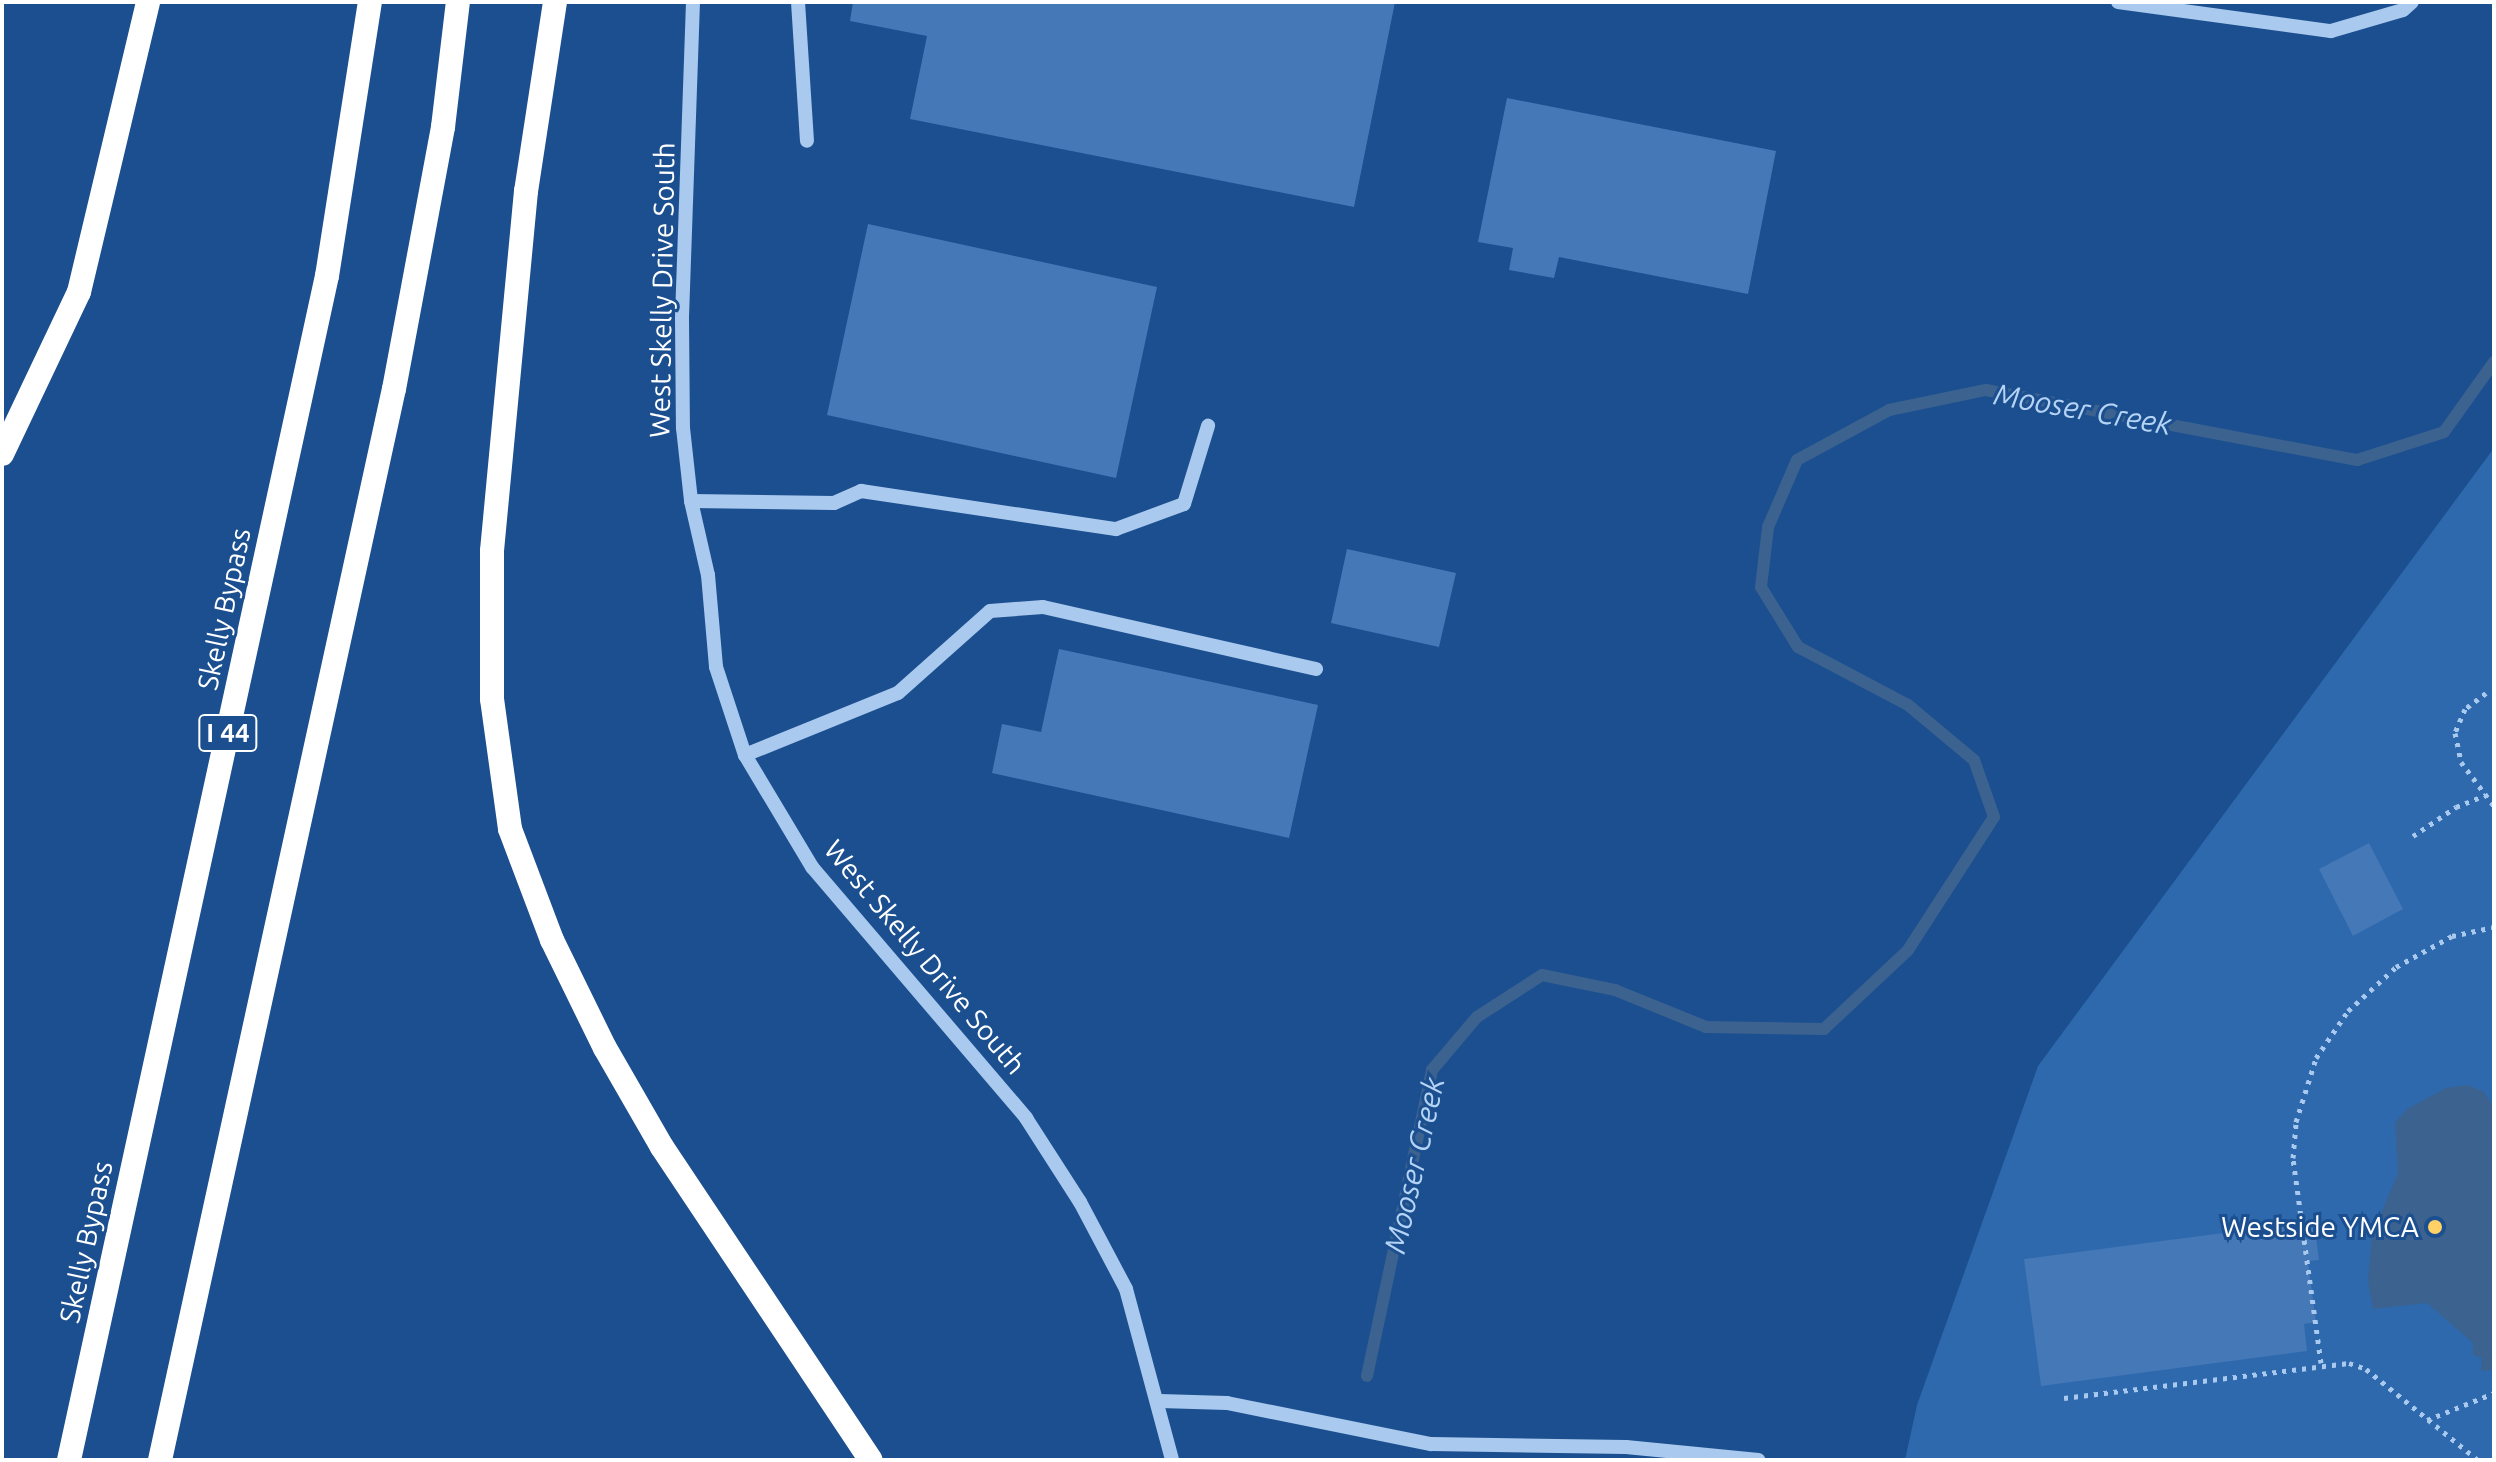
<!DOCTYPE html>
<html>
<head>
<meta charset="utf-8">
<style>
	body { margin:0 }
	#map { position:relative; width:2496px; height:1462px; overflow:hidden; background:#1b4f8f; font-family:Ubuntu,sans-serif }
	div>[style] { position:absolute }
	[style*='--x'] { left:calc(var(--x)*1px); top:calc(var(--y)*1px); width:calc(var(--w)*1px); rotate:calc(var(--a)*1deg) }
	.green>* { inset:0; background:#2e69ad }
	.water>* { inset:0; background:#3c6290 }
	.stream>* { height:12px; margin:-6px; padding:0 6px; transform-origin:6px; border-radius:6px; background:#3c6290 }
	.building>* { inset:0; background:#4478b7 }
	.path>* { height:5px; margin-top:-2.5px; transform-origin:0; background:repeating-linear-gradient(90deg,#a9c9ee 0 4px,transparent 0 10px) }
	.minor>* { height:14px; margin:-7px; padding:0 7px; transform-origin:7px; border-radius:7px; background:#a9c9ee }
	.highway>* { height:24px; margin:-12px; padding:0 12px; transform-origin:12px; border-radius:12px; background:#fff }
	.dots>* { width:22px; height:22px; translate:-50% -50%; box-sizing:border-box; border:4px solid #1b4f8f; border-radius:50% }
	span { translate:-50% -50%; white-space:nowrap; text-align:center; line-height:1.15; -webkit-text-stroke:6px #1b4f8f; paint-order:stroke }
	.shield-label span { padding:2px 6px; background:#1b4f8f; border:2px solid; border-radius:6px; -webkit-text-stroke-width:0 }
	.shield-label { font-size:26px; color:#fff; font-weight:700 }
	.street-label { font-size:28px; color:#fff }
	.poi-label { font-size:28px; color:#fff }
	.right { translate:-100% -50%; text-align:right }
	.water-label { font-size:30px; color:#b5d3f5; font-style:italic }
	.frame { position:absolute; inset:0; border:4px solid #fff; pointer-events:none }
</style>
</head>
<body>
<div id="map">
	<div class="green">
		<i style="clip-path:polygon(2494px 448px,2494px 1460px,1905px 1460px,1917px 1405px,2038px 1066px)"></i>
	</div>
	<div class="water">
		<i style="clip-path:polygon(2467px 1085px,2484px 1092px,2494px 1107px,2494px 1370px,2481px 1371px,2482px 1358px,2473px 1355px,2473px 1343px,2427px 1303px,2373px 1309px,2368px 1281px,2372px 1235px,2398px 1173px,2395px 1123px,2407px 1109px,2446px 1088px)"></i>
	</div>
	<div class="stream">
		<i style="--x:1367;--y:1376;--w:313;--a:-78"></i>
		<i style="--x:1432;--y:1070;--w:70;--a:-49.7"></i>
		<i style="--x:1477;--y:1017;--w:77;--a:-32.9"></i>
		<i style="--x:1542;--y:975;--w:75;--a:11.6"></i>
		<i style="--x:1615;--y:990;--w:98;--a:22.1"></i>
		<i style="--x:1706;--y:1027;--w:118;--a:1"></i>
		<i style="--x:1824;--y:1029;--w:115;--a:-43.2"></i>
		<i style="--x:1908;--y:950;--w:158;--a:-57.1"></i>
		<i style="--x:1994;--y:817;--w:60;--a:-109.3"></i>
		<i style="--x:1974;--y:760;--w:86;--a:-140.2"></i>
		<i style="--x:1908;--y:705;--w:124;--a:-152.2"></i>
		<i style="--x:1798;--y:647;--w:70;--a:-121.7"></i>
		<i style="--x:1761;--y:587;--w:60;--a:-83.3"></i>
		<i style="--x:1768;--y:527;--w:73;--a:-66.6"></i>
		<i style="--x:1797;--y:460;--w:105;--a:-28.5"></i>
		<i style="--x:1889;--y:410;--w:99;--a:-11.7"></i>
		<i style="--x:1986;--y:390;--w:378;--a:10.7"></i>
		<i style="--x:2357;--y:460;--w:91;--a:-17.8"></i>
		<i style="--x:2444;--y:432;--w:86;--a:-54.5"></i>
	</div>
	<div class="building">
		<i style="clip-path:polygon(853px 2px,1395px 2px,1354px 207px,910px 119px,927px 36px,850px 21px)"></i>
		<i style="clip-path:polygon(1507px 98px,1776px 151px,1748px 294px,1559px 257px,1554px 278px,1509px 270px,1513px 248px,1478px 242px)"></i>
		<i style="clip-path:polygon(868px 224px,1157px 287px,1116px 478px,827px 415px)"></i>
		<i style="clip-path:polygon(1347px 549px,1456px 573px,1439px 647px,1331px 623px)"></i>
		<i style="clip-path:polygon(1059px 649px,1318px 705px,1289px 838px,992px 773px,1002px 724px,1041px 732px)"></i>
		<i style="clip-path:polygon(2369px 843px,2403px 909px,2353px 936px,2319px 869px)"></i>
		<i style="clip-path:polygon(2314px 1221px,2319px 1260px,2308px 1261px,2316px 1322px,2304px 1324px,2307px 1351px,2041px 1386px,2024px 1259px)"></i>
	</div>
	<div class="path">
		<i style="--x:2486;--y:693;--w:26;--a:143"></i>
		<i style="--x:2465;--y:709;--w:26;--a:113"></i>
		<i style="--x:2455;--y:733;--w:30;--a:78"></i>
		<i style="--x:2461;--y:762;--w:55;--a:53.1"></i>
		<i style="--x:2413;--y:836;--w:52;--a:-34"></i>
		<i style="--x:2456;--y:807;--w:32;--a:-22"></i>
		<i style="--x:2321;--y:1363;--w:207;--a:-97.8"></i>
		<i style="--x:2293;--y:1158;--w:36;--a:-85"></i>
		<i style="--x:2296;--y:1122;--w:67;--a:-72.6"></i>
		<i style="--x:2316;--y:1058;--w:57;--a:-55.8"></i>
		<i style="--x:2348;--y:1011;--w:65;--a:-42.5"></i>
		<i style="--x:2396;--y:967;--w:64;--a:-29"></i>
		<i style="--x:2452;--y:936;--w:43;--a:-12.1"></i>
		<i style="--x:2064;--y:1398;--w:287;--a:-7"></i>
		<i style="--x:2349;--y:1363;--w:18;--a:19"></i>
		<i style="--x:2366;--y:1369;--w:144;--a:39.1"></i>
		<i style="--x:2427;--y:1420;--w:72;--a:-21.9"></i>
	</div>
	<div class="minor">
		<i style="--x:693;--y:2;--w:317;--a:92"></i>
		<i style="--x:682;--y:319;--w:109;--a:89.5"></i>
		<i style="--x:683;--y:428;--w:73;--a:83.7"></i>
		<i style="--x:691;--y:501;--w:76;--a:77.1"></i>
		<i style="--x:708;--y:575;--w:92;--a:85"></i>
		<i style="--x:716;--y:667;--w:93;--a:71.8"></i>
		<i style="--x:745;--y:755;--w:131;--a:59.1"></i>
		<i style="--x:812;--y:867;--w:330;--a:49.5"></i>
		<i style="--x:1026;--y:1118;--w:100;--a:57.3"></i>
		<i style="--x:1080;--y:1202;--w:98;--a:62.1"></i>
		<i style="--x:1126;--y:1289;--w:177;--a:74.9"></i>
		<i style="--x:798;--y:2;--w:139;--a:86.3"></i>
		<i style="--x:2118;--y:2;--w:215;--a:7.8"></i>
		<i style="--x:2331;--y:31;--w:75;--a:-16.3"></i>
		<i style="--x:2403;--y:10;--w:12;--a:-42"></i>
		<i style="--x:691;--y:501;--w:143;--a:0.8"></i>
		<i style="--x:834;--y:503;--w:30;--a:-24"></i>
		<i style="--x:861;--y:491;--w:258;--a:8.5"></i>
		<i style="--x:1116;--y:529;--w:72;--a:-20.2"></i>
		<i style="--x:1184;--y:504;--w:82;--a:-72.9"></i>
		<i style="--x:745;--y:755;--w:165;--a:-22.1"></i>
		<i style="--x:898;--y:693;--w:123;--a:-41.7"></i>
		<i style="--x:990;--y:611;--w:53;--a:-4.3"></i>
		<i style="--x:1043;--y:607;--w:280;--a:12.8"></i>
		<i style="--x:1160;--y:1401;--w:67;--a:1.7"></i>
		<i style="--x:1227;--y:1403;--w:208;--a:11.4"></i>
		<i style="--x:1431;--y:1444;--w:195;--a:0.9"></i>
		<i style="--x:1626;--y:1447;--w:133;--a:5.6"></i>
	</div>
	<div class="highway">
		<i style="--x:555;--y:2;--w:191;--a:98.7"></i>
		<i style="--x:526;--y:191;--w:362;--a:95.4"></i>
		<i style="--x:492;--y:551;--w:148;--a:90"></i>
		<i style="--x:492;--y:699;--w:131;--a:82.1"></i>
		<i style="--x:510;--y:829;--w:119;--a:69.3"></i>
		<i style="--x:552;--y:940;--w:120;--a:63.9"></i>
		<i style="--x:605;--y:1048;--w:114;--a:60.1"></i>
		<i style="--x:662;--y:1147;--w:376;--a:56.3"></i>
		<i style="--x:2;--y:454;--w:179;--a:-64.6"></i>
		<i style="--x:79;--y:292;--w:298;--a:-76.6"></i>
		<i style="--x:69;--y:1460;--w:1212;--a:-77.71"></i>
		<i style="--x:327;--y:276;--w:277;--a:-81.1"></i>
		<i style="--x:160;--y:1460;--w:1096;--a:-77.68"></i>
		<i style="--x:394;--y:389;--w:267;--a:-79.4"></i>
		<i style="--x:443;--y:127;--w:126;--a:-83.2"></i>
	</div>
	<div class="dots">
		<i style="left:2435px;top:1227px;background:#ffd166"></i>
	</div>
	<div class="shield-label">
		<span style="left:228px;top:733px">I 44</span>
	</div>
	<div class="street-label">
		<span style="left:662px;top:290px;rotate:-89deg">West Skelly Drive South</span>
		<span style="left:224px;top:609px;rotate:-78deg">Skelly Bypass</span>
		<span style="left:925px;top:957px;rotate:50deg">West Skelly Drive South</span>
		<span style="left:86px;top:1242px;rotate:-78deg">Skelly Bypass</span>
	</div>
	<div class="poi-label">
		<span class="right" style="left:2419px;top:1227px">Westside YMCA</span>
	</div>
	<div class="water-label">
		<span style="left:2083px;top:409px;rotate:10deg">Mooser Creek</span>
		<span style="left:1414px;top:1165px;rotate:-77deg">Mooser Creek</span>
	</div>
	<div class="frame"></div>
</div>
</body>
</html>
